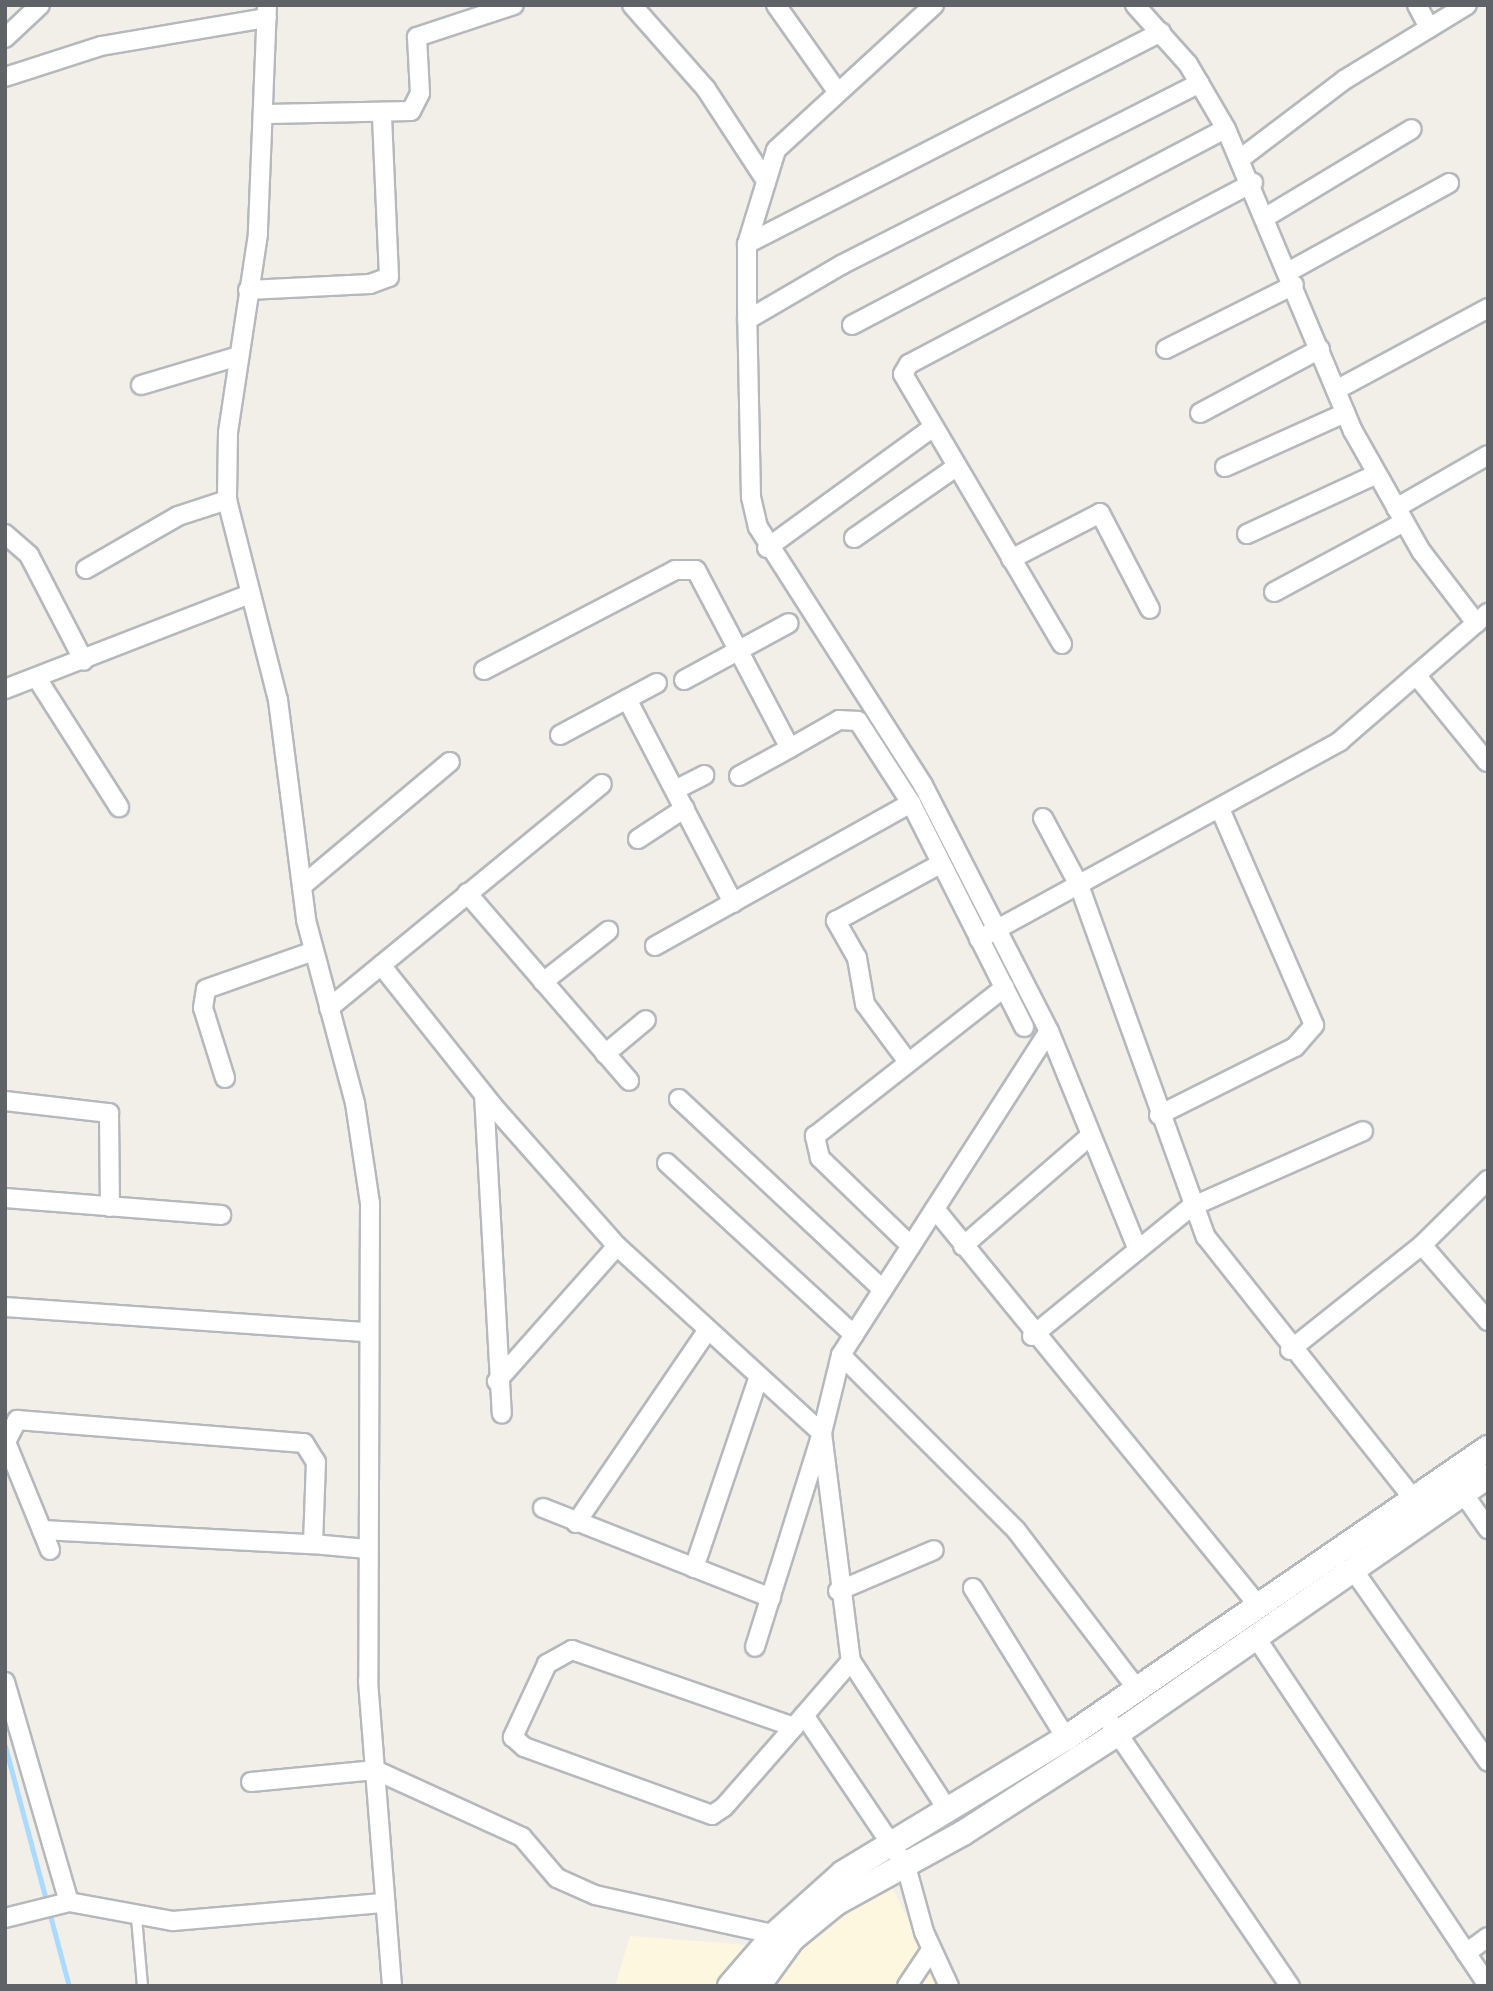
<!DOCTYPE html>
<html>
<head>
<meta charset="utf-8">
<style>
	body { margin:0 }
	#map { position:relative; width:1493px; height:1991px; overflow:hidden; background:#f1efe8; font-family:Signika,sans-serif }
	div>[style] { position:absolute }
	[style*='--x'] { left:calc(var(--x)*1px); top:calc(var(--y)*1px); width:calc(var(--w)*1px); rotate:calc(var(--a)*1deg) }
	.commercial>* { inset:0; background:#fef7e0 }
	.stream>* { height:5px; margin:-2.5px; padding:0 2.5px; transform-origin:2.5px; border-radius:2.5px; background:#aadaff }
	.roads { filter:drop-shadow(2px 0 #b5b8bc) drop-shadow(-2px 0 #b5b8bc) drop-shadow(0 2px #b5b8bc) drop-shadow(0 -2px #b5b8bc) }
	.lane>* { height:9px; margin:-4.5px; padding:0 4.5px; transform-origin:4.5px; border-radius:4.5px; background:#fff }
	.street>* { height:18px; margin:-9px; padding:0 9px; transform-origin:9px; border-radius:9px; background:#fff }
	.secondary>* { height:24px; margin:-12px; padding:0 12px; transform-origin:12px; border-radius:12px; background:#fff }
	span { translate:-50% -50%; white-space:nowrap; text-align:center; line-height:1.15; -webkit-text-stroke:5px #fff; paint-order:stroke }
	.frame { position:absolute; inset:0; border:7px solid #5f6368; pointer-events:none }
</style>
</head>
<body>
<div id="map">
	<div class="commercial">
		<i style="clip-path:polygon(891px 1885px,941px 1986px,615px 1986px,630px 1936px,787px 1948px)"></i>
	</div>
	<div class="stream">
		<i style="--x:5;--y:1746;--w:248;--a:75.1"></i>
	</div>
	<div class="roads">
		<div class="lane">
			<i style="--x:136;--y:1917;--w:69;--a:85"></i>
		</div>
		<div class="street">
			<i style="--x:267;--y:5;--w:229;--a:92.3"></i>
			<i style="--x:258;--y:234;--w:201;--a:98.6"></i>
			<i style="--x:228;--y:433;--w:67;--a:90.9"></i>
			<i style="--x:227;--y:500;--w:206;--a:75.7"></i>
			<i style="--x:278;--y:700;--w:222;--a:82.7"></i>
			<i style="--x:306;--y:920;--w:189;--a:75"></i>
			<i style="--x:355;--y:1103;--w:101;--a:81.5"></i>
			<i style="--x:370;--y:1203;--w:478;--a:90.2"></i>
			<i style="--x:368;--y:1681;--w:306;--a:85.5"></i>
			<i style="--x:632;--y:5;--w:112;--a:48.6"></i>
			<i style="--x:706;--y:89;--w:104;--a:56.8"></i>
			<i style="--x:776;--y:5;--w:105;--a:54.7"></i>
			<i style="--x:934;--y:5;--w:214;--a:137.5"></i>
			<i style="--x:776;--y:150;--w:98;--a:107.1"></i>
			<i style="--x:747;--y:244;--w:62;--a:90"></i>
			<i style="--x:747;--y:306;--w:191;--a:88.8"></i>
			<i style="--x:751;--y:497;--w:31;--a:77"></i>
			<i style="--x:758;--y:527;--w:306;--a:57.4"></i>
			<i style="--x:923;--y:785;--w:276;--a:62.9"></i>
			<i style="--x:1049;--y:1031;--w:385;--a:122.7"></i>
			<i style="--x:841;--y:1355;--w:80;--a:103.7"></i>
			<i style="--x:822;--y:1433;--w:230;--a:82.8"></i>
			<i style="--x:851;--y:1661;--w:176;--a:57"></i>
			<i style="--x:1135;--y:5;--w:79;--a:48.1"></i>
			<i style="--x:1188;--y:64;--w:75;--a:59.7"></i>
			<i style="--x:1226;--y:129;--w:328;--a:67.2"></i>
			<i style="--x:1353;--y:431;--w:138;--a:60.5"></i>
			<i style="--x:1421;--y:551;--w:91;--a:52.6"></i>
			<i style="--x:1417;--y:5;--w:26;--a:62"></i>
			<i style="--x:5;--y:38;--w:48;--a:-43.3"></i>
			<i style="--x:5;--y:77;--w:101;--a:-17.9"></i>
			<i style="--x:101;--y:46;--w:168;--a:-9.6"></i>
			<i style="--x:267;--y:114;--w:144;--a:-1.2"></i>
			<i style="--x:411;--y:111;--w:20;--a:-63"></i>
			<i style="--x:420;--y:93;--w:56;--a:-93.1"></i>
			<i style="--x:417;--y:37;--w:102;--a:-18.3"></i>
			<i style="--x:1240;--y:159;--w:131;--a:-37.2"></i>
			<i style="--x:1344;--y:80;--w:144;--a:-31.4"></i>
			<i style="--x:1266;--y:217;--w:170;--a:-31.1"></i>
			<i style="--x:747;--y:244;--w:465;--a:-27.1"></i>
			<i style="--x:1288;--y:272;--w:184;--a:-28.9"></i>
			<i style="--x:248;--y:290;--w:122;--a:-2.8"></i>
			<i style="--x:370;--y:284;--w:20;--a:-20"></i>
			<i style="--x:389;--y:277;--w:162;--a:-92.5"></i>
			<i style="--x:747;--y:320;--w:109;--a:-30.3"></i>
			<i style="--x:841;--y:265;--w:402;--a:-26.9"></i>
			<i style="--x:852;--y:325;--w:422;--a:-27.7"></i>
			<i style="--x:1166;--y:349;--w:143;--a:-26.6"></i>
			<i style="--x:141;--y:385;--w:102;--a:-16.5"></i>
			<i style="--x:1336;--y:390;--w:173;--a:-28.3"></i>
			<i style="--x:1200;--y:413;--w:136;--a:-28.1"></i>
			<i style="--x:1225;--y:467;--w:132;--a:-24.2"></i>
			<i style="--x:1396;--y:508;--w:106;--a:-29.9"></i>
			<i style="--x:5;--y:534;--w:32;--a:41"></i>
			<i style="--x:29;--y:555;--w:119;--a:62.6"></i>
			<i style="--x:1247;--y:534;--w:143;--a:-24.8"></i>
			<i style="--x:854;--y:538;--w:124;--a:-34.8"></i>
			<i style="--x:767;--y:548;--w:204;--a:-36"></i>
			<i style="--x:1011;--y:559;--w:100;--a:-27.3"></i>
			<i style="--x:1100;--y:513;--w:108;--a:62.5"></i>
			<i style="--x:86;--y:569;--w:106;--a:-29.9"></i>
			<i style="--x:178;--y:516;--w:52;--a:-18.1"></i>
			<i style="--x:1274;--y:592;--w:148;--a:-28.3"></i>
			<i style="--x:1062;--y:644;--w:313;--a:-120.5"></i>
			<i style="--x:903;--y:374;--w:12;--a:-59"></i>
			<i style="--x:909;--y:364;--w:389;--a:-27.8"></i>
			<i style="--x:484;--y:670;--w:216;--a:-27.6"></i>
			<i style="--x:675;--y:570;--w:21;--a:0"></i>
			<i style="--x:696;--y:570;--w:201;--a:62.2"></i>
			<i style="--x:790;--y:748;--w:56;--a:-29.7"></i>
			<i style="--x:839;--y:720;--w:19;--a:3"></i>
			<i style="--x:858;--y:721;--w:98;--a:57.1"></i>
			<i style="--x:1416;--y:675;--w:112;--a:50.8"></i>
			<i style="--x:38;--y:680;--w:151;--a:57.5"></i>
			<i style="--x:684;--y:680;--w:119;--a:-28.5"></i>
			<i style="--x:5;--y:689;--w:263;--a:-21.2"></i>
			<i style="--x:627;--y:699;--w:230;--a:62.5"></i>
			<i style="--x:560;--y:735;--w:110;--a:-28.2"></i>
			<i style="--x:739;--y:776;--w:58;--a:-28.8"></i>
			<i style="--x:675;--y:790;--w:33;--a:-27"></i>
			<i style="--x:1043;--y:818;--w:76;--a:61.8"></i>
			<i style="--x:1079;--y:885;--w:374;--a:70.2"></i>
			<i style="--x:1206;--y:1237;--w:343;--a:51.6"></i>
			<i style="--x:638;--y:839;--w:56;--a:-33.4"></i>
			<i style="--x:302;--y:886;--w:193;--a:-40"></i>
			<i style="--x:467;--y:893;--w:248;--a:49.2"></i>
			<i style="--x:979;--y:939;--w:412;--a:-28.7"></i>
			<i style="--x:1340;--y:741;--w:196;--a:-40.9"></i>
			<i style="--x:655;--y:946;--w:293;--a:-29.2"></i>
			<i style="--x:911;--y:803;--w:251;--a:63.2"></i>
			<i style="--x:381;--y:965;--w:180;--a:51.5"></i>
			<i style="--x:493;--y:1106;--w:187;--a:48.5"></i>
			<i style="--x:617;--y:1246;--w:181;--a:131.6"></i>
			<i style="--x:543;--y:982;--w:83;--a:-38.1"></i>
			<i style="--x:329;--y:1008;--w:353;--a:-39.4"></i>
			<i style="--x:1049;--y:1031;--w:236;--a:67.9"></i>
			<i style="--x:605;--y:1054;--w:53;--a:-39.7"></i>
			<i style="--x:908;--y:1062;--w:72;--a:-126.6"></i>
			<i style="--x:865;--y:1004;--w:47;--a:-99.9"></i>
			<i style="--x:857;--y:958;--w:43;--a:-119.6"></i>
			<i style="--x:836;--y:921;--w:119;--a:-28.7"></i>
			<i style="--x:225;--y:1078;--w:73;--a:-107.4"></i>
			<i style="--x:203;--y:1008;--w:19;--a:-81"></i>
			<i style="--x:206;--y:989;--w:114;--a:-19.4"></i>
			<i style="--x:484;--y:1095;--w:319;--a:86.8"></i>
			<i style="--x:679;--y:1099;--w:279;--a:43.1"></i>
			<i style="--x:5;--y:1101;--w:105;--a:6.6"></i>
			<i style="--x:109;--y:1113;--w:94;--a:89.4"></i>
			<i style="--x:1159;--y:1115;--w:152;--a:-26.6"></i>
			<i style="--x:1295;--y:1047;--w:29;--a:-49"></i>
			<i style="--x:1314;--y:1025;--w:236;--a:-113.5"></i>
			<i style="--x:667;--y:1163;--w:254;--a:42.6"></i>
			<i style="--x:5;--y:1198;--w:217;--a:4.5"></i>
			<i style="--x:935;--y:1209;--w:511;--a:50.8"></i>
			<i style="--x:1422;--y:1245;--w:101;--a:49"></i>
			<i style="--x:617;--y:1246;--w:277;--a:42.4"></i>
			<i style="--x:822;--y:1433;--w:224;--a:107.4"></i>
			<i style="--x:911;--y:1246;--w:127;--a:-136"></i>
			<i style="--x:820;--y:1158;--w:23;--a:-103"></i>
			<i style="--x:815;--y:1136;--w:241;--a:-38.1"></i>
			<i style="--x:963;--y:1246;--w:169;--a:-40.9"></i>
			<i style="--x:5;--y:1307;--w:361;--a:4"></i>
			<i style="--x:1032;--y:1336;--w:205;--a:-39.1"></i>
			<i style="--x:1191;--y:1207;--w:188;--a:-23.8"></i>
			<i style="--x:1290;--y:1350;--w:169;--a:-38.5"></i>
			<i style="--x:1422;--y:1245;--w:93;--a:-44.6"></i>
			<i style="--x:841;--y:1355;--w:247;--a:45"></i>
			<i style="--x:1016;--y:1530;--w:200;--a:52.7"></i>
			<i style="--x:1463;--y:1493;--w:44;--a:55.2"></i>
			<i style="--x:543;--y:1508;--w:245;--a:21.5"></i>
			<i style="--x:576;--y:1523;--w:232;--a:-55.7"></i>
			<i style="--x:42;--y:1530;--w:271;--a:3"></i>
			<i style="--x:50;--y:1550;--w:117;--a:-112.2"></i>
			<i style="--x:6;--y:1442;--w:25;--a:-63"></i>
			<i style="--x:17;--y:1420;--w:288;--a:4.6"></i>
			<i style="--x:304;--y:1443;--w:22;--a:58"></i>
			<i style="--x:316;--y:1462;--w:82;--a:92.1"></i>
			<i style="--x:313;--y:1544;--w:54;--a:5.3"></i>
			<i style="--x:694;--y:1568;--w:200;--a:-71.3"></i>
			<i style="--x:1354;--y:1571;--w:233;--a:54.9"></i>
			<i style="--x:973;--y:1588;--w:176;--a:58.2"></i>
			<i style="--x:838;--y:1591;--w:104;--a:-23.1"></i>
			<i style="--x:1255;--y:1636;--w:420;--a:56.3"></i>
			<i style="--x:5;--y:1682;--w:229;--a:73.8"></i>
			<i style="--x:1103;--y:1712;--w:332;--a:55.7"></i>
			<i style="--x:804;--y:1715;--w:182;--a:56"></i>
			<i style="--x:906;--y:1866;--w:68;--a:74.7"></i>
			<i style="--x:924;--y:1932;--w:60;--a:65.2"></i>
			<i style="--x:794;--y:1727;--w:235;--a:-160.9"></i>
			<i style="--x:572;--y:1650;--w:29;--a:151"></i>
			<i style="--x:547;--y:1664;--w:81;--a:115"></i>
			<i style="--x:513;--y:1737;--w:15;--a:42"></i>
			<i style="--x:524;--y:1747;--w:200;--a:19.9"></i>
			<i style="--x:712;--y:1815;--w:14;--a:-34"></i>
			<i style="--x:724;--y:1807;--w:106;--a:-48.8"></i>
			<i style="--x:794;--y:1727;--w:87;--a:-49.2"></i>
			<i style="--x:251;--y:1782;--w:125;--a:-5.5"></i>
			<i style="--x:375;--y:1770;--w:162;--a:24.5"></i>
			<i style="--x:522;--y:1837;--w:54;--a:49.5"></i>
			<i style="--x:557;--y:1878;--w:42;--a:24.1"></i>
			<i style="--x:595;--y:1895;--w:190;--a:12.4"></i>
			<i style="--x:5;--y:1918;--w:66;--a:-14"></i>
			<i style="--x:69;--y:1902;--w:106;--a:10.4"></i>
			<i style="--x:173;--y:1921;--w:213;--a:-4.9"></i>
			<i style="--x:1466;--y:1953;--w:27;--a:-36"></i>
			<i style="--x:907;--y:1986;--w:43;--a:-56.3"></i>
		</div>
		<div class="secondary">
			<i style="--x:730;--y:1986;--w:67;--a:-49.2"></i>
			<i style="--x:774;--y:1935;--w:93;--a:-41.9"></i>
			<i style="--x:843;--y:1873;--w:261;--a:-31.2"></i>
			<i style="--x:1066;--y:1738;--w:512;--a:-34.5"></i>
			<i style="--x:758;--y:1986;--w:58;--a:-54.1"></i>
			<i style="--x:792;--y:1939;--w:57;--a:-39.3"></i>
			<i style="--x:836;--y:1903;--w:145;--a:-28.9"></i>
			<i style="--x:963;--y:1833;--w:184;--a:-32.8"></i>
			<i style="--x:1118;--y:1733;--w:450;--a:-34.8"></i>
		</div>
	</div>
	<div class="frame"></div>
</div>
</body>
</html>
